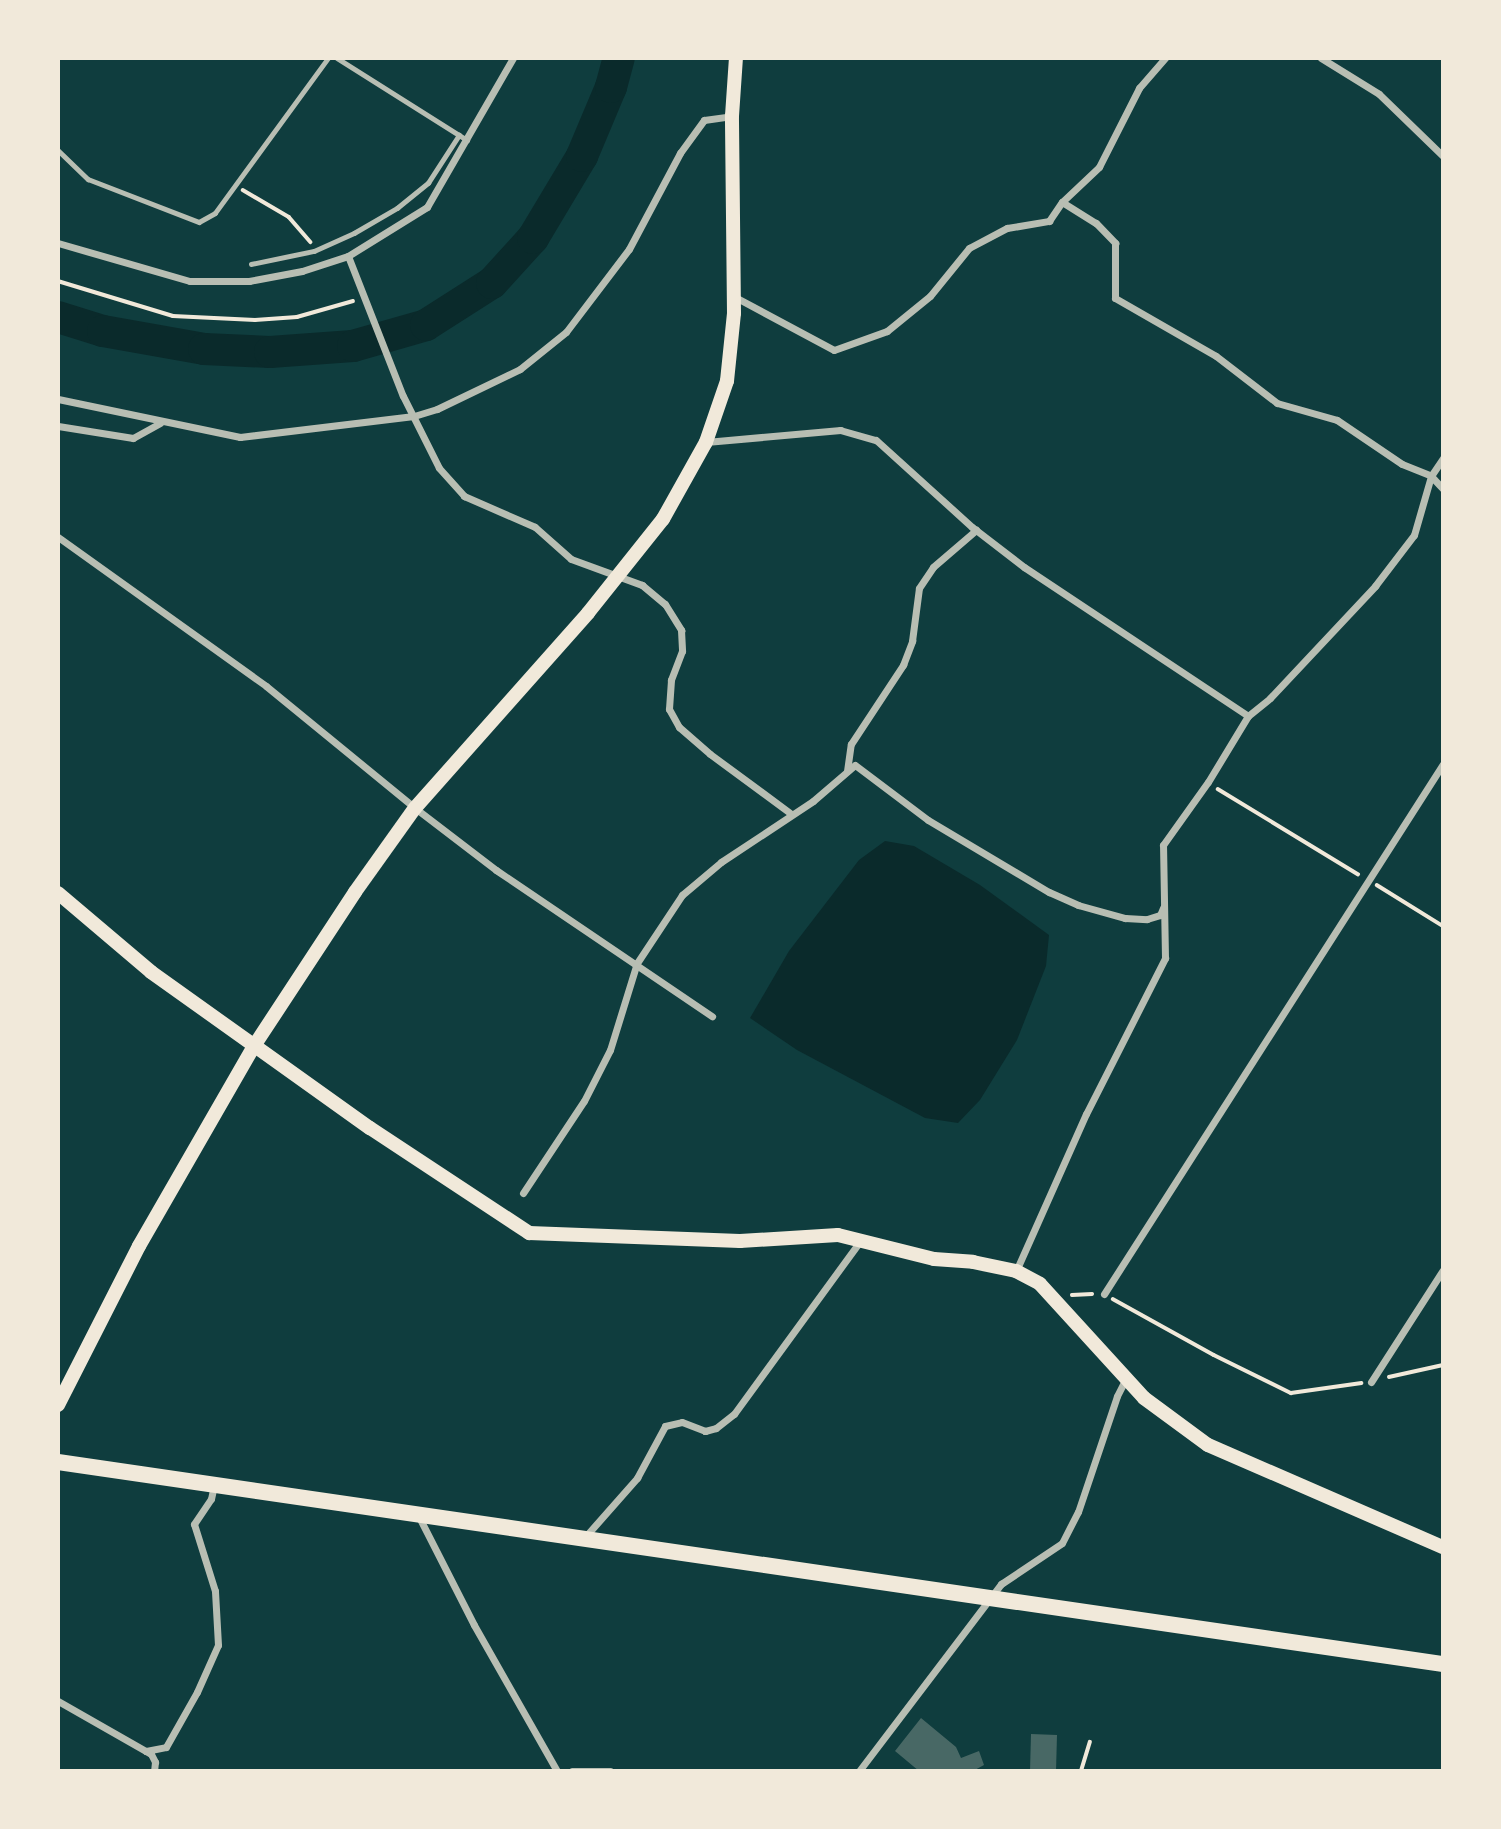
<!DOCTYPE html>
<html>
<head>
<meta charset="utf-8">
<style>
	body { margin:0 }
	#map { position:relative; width:1501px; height:1829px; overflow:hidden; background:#0f3d3e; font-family:"Fira Sans",sans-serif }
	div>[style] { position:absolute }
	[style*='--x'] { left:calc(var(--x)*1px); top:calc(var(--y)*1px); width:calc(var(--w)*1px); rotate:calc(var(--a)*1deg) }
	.water>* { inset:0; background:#0a2a2b }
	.river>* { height:32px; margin:-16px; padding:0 16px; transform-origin:16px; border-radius:16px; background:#0a2a2b }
	.building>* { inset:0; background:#486865 }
	.path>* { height:3.5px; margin:-1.75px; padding:0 1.75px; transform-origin:1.75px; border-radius:1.75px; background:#f1e9da }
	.service>* { height:4.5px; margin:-2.25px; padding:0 2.25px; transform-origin:2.25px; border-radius:2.25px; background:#b8beb3 }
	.minor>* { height:7px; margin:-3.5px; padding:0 3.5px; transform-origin:3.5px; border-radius:3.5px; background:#b8beb3 }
	.secondary>* { height:14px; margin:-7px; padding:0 7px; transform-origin:7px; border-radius:7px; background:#f1e9da }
	.trunk>* { height:16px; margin:-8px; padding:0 8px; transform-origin:8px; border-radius:8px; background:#f1e9da }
	span { translate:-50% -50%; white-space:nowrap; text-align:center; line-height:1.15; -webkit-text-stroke:5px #f1e9da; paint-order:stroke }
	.frame { position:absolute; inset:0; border:60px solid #f1e9da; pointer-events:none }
</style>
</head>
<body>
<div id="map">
	<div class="water">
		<i style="clip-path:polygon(885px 841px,914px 846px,980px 885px,1049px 935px,1046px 966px,1017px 1040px,980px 1100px,958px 1123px,925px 1118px,797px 1050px,750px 1018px,789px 951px,859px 860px)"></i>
	</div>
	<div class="river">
		<i style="--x:58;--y:317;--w:47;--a:17.3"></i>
		<i style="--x:103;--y:331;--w:103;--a:10.1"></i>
		<i style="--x:204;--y:349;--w:66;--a:2.6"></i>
		<i style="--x:270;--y:352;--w:83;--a:-4.1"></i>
		<i style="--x:353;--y:346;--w:76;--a:-16"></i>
		<i style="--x:426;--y:325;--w:78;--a:-32.5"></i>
		<i style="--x:492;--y:283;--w:61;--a:-47.7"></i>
		<i style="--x:533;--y:238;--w:96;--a:-59.1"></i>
		<i style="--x:582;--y:156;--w:75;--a:-67.2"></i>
		<i style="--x:611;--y:87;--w:30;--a:-75"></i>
	</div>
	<div class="building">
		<i style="clip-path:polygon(921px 1718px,956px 1747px,961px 1758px,979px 1751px,984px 1765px,973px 1771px,919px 1771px,895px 1751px)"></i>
		<i style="clip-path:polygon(1031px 1734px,1057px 1735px,1056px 1771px,1030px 1771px)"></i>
	</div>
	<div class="path">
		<i style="--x:243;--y:190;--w:53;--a:30.4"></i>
		<i style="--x:289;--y:217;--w:33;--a:49"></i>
		<i style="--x:58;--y:281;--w:120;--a:16.9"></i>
		<i style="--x:173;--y:316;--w:82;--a:2.8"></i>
		<i style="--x:255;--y:320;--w:42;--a:-4.1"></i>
		<i style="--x:297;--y:317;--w:58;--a:-15.9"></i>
		<i style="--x:1218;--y:789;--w:164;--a:31.3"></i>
		<i style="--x:1377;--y:885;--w:78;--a:31.8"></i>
		<i style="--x:1072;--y:1295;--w:20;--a:-3"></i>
		<i style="--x:1113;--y:1299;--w:115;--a:29"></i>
		<i style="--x:1214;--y:1355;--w:86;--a:26.3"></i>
		<i style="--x:1291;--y:1393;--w:71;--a:-8.1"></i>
		<i style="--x:1389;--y:1377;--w:55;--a:-12.5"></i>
		<i style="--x:1081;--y:1771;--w:30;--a:-73"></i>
	</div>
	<div class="service">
		<i style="--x:337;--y:58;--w:154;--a:32.2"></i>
		<i style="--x:58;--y:150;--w:42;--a:44"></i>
		<i style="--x:88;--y:179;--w:119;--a:21.2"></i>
		<i style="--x:199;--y:222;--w:18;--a:-29"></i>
		<i style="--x:215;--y:213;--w:192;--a:-53.9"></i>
		<i style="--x:251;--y:264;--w:64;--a:-11.7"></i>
		<i style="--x:314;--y:251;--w:44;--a:-24.2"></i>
		<i style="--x:354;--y:233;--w:50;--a:-30.2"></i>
		<i style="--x:397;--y:208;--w:40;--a:-39"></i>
		<i style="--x:428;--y:183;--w:57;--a:-57.1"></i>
	</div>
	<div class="minor">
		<i style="--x:1321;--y:58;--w:68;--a:31.8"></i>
		<i style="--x:1379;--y:94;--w:89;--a:44.1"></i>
		<i style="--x:1062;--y:202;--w:40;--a:32"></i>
		<i style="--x:1096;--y:223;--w:28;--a:46"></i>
		<i style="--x:1115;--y:243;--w:55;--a:90"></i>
		<i style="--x:1115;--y:298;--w:116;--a:29.9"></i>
		<i style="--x:1216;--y:356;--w:77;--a:37.6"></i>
		<i style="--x:1277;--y:403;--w:62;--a:15.8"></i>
		<i style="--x:1337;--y:420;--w:78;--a:34.1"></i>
		<i style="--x:1402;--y:464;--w:31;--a:22"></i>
		<i style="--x:1431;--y:476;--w:18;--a:47"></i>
		<i style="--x:58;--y:243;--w:137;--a:16.1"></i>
		<i style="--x:190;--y:281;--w:59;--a:0"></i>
		<i style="--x:249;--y:281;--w:54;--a:-10.7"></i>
		<i style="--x:302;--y:271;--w:48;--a:-18.1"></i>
		<i style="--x:348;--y:256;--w:150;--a:68.6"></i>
		<i style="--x:403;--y:396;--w:80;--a:63.4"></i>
		<i style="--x:439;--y:468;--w:38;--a:48"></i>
		<i style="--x:464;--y:496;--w:77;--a:23.6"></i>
		<i style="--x:535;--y:527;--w:48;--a:41.6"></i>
		<i style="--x:571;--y:559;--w:76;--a:20.1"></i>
		<i style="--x:642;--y:585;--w:30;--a:40"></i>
		<i style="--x:665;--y:604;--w:31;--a:58"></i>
		<i style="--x:681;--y:630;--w:21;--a:87"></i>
		<i style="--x:682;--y:651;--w:31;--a:111"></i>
		<i style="--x:671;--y:680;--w:29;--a:94"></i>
		<i style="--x:669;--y:709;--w:21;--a:61"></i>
		<i style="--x:679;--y:727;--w:41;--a:41.1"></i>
		<i style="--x:710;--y:754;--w:99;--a:36.4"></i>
		<i style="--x:348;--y:256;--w:93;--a:-31.8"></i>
		<i style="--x:427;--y:207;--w:172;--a:-60"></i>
		<i style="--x:735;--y:297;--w:112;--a:28.2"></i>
		<i style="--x:834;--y:350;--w:56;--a:-19.7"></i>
		<i style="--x:887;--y:331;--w:55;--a:-39.1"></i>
		<i style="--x:930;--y:296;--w:62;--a:-50.9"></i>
		<i style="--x:969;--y:248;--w:43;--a:-27.8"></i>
		<i style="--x:1007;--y:228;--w:43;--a:-9.5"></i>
		<i style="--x:1049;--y:221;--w:23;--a:-56"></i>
		<i style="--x:1062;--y:202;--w:51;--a:-43.4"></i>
		<i style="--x:1099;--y:167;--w:89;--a:-63.1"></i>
		<i style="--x:1139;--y:88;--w:40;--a:-49"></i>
		<i style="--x:58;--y:399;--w:186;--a:11.8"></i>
		<i style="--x:240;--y:437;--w:175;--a:-6.9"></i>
		<i style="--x:414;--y:416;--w:24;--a:-17"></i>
		<i style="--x:437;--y:409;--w:92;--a:-25.7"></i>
		<i style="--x:520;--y:369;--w:59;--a:-38.8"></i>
		<i style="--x:566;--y:332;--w:104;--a:-52.8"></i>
		<i style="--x:629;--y:249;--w:109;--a:-62"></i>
		<i style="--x:680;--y:153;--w:41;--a:-54"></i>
		<i style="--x:704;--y:120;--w:28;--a:-8"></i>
		<i style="--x:58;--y:426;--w:76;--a:9.1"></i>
		<i style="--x:133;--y:438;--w:31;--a:-29"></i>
		<i style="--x:706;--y:442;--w:135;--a:-5.1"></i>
		<i style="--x:840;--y:430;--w:37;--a:16"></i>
		<i style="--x:876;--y:440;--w:130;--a:42.2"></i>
		<i style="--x:972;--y:527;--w:66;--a:37.6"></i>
		<i style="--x:1024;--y:567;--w:269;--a:33.6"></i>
		<i style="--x:58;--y:537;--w:256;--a:35.6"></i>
		<i style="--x:266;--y:686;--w:193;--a:39.3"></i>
		<i style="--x:415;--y:808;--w:102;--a:37.4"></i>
		<i style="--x:496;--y:870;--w:261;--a:34.1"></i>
		<i style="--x:847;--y:771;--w:27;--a:-82"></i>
		<i style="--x:851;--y:744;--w:95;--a:-56.6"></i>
		<i style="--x:903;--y:665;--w:26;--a:-69"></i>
		<i style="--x:912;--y:641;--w:53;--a:-82.5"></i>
		<i style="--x:919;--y:588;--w:25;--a:-56"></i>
		<i style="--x:933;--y:567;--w:57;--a:-40.7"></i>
		<i style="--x:523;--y:1193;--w:110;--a:-56.5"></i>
		<i style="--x:584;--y:1101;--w:57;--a:-63"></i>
		<i style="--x:610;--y:1050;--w:91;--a:-72.8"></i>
		<i style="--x:637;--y:963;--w:82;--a:-56.5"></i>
		<i style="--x:682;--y:895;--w:51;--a:-40.2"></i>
		<i style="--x:721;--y:862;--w:110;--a:-33.5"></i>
		<i style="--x:813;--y:801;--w:55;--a:-40.6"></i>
		<i style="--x:855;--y:765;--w:91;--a:37"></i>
		<i style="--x:928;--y:820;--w:141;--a:30.8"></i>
		<i style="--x:1049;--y:892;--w:32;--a:24"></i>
		<i style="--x:1078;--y:905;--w:49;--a:15.5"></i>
		<i style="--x:1125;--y:918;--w:22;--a:3"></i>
		<i style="--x:1147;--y:919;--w:14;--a:-17"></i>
		<i style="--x:1160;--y:915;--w:8;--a:-67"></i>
		<i style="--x:1016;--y:1271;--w:172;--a:-66"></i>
		<i style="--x:1086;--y:1114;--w:175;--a:-63.1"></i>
		<i style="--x:1165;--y:958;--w:113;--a:-91"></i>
		<i style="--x:1163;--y:845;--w:77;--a:-54.5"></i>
		<i style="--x:1208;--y:782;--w:77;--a:-58.8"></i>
		<i style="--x:1248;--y:716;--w:28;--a:-39"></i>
		<i style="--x:1270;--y:698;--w:154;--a:-46.8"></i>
		<i style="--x:1375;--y:586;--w:64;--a:-52.6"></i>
		<i style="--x:1414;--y:535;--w:61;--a:-73.9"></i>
		<i style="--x:1431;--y:476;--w:22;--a:-56"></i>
		<i style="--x:1104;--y:1294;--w:629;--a:-57.4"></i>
		<i style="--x:1371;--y:1382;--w:133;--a:-57.3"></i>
		<i style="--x:418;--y:1515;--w:123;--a:63"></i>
		<i style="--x:474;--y:1625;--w:168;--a:60.4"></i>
		<i style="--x:585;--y:1537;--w:79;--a:-48.6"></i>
		<i style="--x:637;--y:1478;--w:59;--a:-61.7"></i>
		<i style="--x:665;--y:1426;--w:17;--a:-13"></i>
		<i style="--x:682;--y:1422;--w:25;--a:21"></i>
		<i style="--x:705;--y:1431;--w:11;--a:-15"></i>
		<i style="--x:716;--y:1428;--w:23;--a:-38"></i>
		<i style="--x:734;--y:1414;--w:214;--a:-53.9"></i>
		<i style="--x:58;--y:1701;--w:107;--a:29.7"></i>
		<i style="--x:151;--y:1754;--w:9;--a:63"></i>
		<i style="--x:155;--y:1762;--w:9;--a:96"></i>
		<i style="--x:146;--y:1751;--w:20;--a:-11"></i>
		<i style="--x:166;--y:1747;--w:63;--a:-60.6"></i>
		<i style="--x:197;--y:1692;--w:51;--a:-65.9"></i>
		<i style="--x:218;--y:1645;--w:54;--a:-93.2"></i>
		<i style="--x:215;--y:1591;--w:70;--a:-107.4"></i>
		<i style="--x:194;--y:1524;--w:30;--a:-56"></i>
		<i style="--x:211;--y:1499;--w:14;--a:-78"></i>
		<i style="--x:572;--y:1771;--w:38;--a:0"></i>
		<i style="--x:859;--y:1771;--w:235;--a:-52.8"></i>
		<i style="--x:1001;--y:1584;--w:73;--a:-33.9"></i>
		<i style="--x:1062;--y:1543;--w:35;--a:-63"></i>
		<i style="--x:1078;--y:1512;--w:122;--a:-71.4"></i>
		<i style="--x:1117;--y:1396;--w:20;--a:-63"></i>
	</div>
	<div class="secondary">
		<i style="--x:58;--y:893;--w:122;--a:40.3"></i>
		<i style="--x:151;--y:972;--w:269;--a:35.5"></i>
		<i style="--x:370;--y:1128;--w:191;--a:33.4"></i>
		<i style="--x:529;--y:1233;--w:211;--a:2.2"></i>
		<i style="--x:740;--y:1241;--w:98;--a:-3.5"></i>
		<i style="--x:838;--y:1235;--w:99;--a:14"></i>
		<i style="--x:934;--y:1259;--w:39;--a:4"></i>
		<i style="--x:973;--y:1262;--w:44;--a:11.8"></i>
		<i style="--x:1016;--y:1271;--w:27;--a:28"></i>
		<i style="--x:1040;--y:1284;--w:154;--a:47.6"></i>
		<i style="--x:1144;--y:1398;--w:79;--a:36.3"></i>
		<i style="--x:1208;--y:1445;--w:256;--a:23.5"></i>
		<i style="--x:58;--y:1405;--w:178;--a:-63"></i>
		<i style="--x:139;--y:1246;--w:231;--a:-60.1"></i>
		<i style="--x:254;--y:1046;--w:184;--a:-56.7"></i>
		<i style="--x:355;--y:892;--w:103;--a:-54.5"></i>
		<i style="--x:415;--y:808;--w:261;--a:-48.4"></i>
		<i style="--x:588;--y:613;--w:120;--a:-51.4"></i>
		<i style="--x:663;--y:519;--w:88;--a:-60.8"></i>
		<i style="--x:706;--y:442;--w:65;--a:-71"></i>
		<i style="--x:727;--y:381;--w:68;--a:-84.1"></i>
		<i style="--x:734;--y:313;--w:197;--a:-90.6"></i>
		<i style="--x:732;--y:116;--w:58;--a:-86.1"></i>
	</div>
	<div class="trunk">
		<i style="--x:58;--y:1462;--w:1400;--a:8.3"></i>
	</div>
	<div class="frame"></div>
</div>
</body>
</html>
